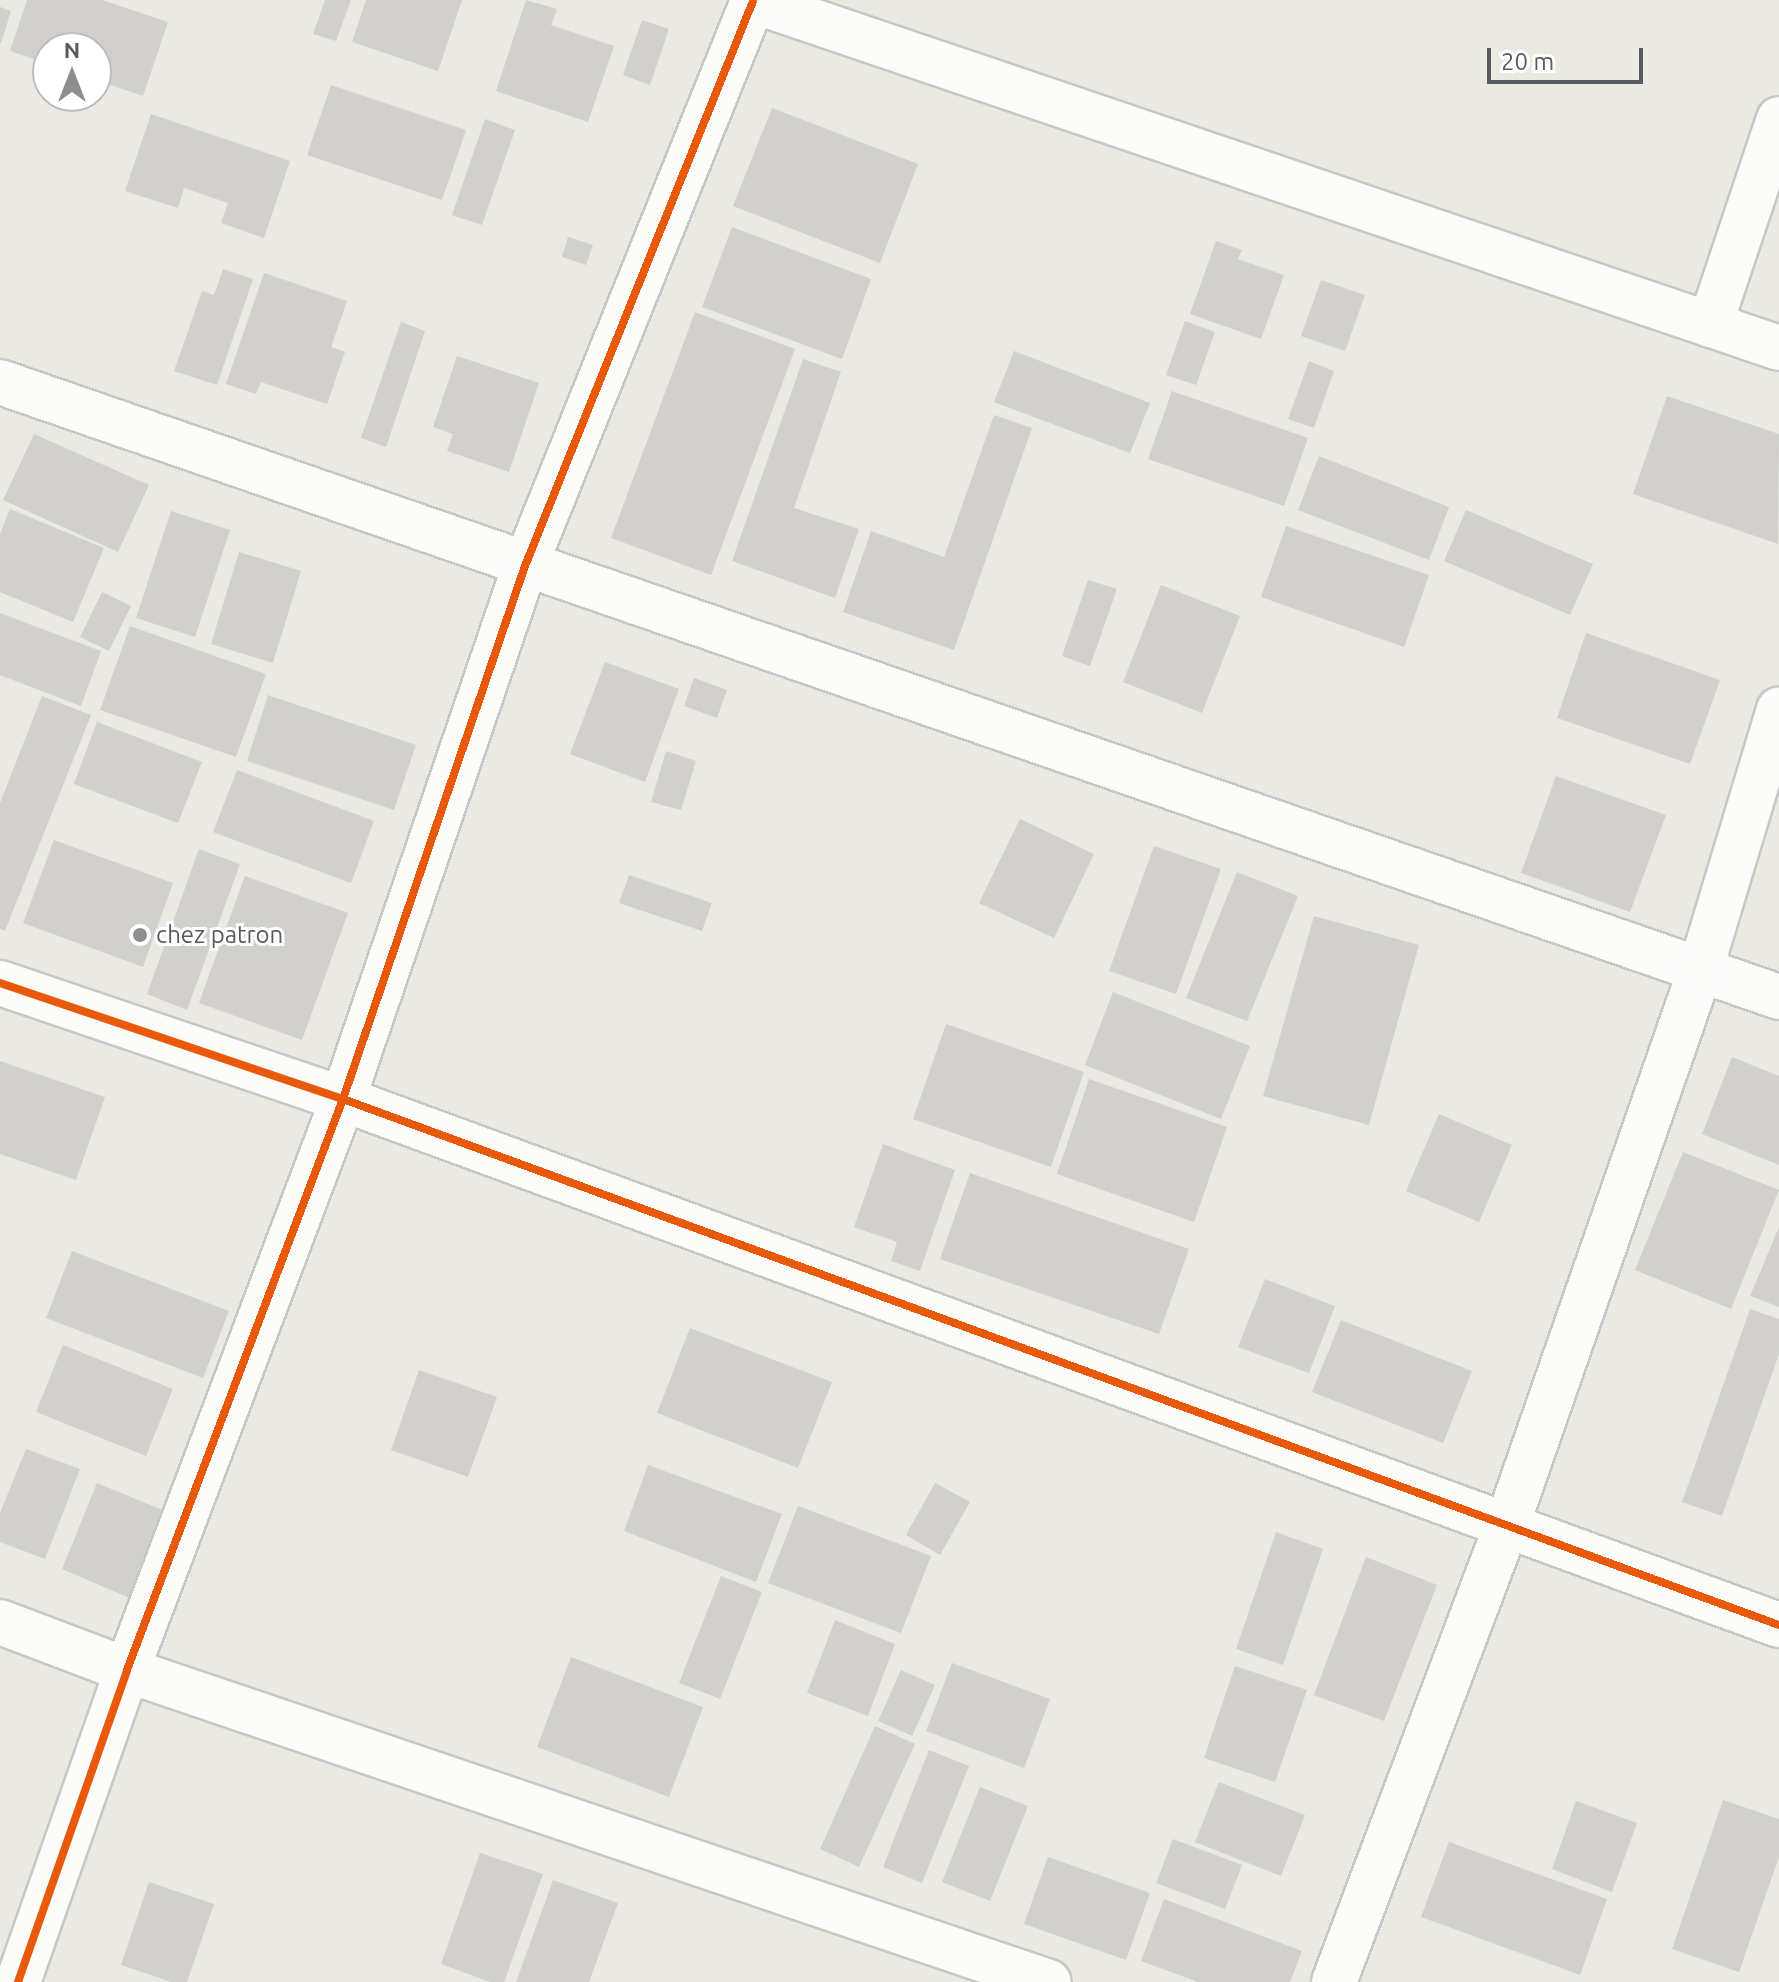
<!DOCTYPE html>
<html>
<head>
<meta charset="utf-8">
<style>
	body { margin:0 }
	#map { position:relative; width:1779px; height:1982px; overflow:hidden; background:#eae9e2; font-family:Ubuntu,sans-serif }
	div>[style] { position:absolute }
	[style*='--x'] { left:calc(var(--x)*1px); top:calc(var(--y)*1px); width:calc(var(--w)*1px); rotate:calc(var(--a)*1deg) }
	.building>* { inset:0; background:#d1d0cc }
	.roads { filter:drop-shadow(2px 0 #c7c8c6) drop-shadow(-2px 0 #c7c8c6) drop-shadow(0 2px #c7c8c6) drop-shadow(0 -2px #c7c8c6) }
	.minor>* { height:44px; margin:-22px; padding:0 22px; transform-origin:22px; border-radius:22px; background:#fcfcfb }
	.cycleway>* { height:8px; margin:-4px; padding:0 4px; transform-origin:4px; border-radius:4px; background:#e8590c }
	.dots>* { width:22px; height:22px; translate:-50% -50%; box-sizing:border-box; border:4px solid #fff; border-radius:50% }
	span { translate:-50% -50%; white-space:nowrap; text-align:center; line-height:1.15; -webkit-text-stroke:6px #fff; paint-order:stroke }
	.poi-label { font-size:24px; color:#585b62 }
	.left { translate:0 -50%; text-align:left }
	.north { position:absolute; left:32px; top:32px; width:80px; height:80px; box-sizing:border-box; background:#fff; border:2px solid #bcbdc0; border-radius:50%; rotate:0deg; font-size:22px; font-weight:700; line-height:32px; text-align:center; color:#585b62 }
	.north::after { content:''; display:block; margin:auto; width:28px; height:36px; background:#8b8d8f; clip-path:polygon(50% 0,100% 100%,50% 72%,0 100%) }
	.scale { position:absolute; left:1487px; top:48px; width:156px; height:36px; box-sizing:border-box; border:4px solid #585b62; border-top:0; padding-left:10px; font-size:24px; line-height:28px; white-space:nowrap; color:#585b62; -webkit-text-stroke:6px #fff; paint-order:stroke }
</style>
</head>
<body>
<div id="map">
	<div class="building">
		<i style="clip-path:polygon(27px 0,102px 0,168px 22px,143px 96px,96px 80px,96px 48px,48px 48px,48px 64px,10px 51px)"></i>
		<i style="clip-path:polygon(325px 0,351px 0,336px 41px,313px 34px)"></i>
		<i style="clip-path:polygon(366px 0,462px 0,438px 71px,352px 42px)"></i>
		<i style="clip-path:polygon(526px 0,557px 9px,551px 25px,614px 46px,588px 122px,496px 91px)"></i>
		<i style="clip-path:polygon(0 7px,11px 11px,1px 43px,0 43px)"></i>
		<i style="clip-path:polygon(642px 20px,669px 29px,650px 85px,623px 75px)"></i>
		<i style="clip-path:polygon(331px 85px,466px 130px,442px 200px,307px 155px)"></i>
		<i style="clip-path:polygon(772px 108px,918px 164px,880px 263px,733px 206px)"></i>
		<i style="clip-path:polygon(151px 114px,290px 161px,264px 238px,221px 223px,228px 203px,184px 188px,178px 208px,125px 191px)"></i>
		<i style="clip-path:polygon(485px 119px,515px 130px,482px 225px,452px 215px)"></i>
		<i style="clip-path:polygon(732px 227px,871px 279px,842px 359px,702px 307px)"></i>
		<i style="clip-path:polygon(568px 237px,593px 245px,586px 265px,562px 257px)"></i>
		<i style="clip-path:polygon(1216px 241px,1242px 250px,1238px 259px,1284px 275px,1261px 339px,1190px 314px)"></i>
		<i style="clip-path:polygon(223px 269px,253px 279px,217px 385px,174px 371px,202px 291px,214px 295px)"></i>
		<i style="clip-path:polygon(264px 273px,347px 301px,331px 347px,345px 352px,327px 404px,261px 382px,256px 394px,226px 384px)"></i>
		<i style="clip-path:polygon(1321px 280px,1365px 295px,1345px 351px,1301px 336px)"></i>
		<i style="clip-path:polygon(695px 312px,795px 349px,711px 575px,611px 538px)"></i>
		<i style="clip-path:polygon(1185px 321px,1215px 332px,1196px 385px,1166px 375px)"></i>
		<i style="clip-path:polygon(401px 322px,425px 331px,386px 447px,361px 438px)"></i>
		<i style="clip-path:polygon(1014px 351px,1150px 403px,1130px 453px,994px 402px)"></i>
		<i style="clip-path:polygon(457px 356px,539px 383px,509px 472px,447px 451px,453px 434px,433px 427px)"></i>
		<i style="clip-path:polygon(803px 359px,841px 372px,794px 508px,859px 529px,835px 598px,732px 561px)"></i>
		<i style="clip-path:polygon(1309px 361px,1334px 371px,1314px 428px,1288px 419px)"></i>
		<i style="clip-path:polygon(1172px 391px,1308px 438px,1284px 506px,1148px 459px)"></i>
		<i style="clip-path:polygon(1667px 396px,1779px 434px,1778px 544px,1633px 494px)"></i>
		<i style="clip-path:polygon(994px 415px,1032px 428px,954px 650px,843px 612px,871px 531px,944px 557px)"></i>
		<i style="clip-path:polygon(34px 434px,149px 485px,118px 552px,3px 500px)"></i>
		<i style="clip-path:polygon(1319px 456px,1449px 507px,1429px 560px,1298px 510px)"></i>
		<i style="clip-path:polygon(10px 509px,104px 548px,73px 622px,0 592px,0 534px)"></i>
		<i style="clip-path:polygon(1466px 510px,1593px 564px,1570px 615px,1444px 561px)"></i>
		<i style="clip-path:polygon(171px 511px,230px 530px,195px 637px,136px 618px)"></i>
		<i style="clip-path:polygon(1286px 526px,1429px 575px,1404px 647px,1261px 597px)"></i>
		<i style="clip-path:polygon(239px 552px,301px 571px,273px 663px,211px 644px)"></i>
		<i style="clip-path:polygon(1088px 580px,1117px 589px,1090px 666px,1062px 656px)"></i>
		<i style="clip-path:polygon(1161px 585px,1240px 616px,1202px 713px,1123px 682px)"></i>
		<i style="clip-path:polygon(102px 592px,131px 606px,109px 651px,80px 637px)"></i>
		<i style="clip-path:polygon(0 613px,101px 651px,81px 706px,0 675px)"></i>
		<i style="clip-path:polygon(130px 626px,266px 674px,236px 757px,100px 710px)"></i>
		<i style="clip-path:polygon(1586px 633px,1720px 680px,1690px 764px,1557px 718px)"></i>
		<i style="clip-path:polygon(605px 662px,679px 689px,645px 782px,570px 754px)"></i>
		<i style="clip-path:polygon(694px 678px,727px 690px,717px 718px,684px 706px)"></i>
		<i style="clip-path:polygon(268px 695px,416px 745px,394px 810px,247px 761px)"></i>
		<i style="clip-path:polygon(42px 696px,91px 715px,5px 931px,0 929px,0 803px)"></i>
		<i style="clip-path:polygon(97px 722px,202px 762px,178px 823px,74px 784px)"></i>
		<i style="clip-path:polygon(666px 751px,696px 761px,681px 810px,651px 802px)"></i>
		<i style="clip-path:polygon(237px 770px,374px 821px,351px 883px,213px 832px)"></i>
		<i style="clip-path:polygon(1556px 776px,1666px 815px,1630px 912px,1521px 873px)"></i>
		<i style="clip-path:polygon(1020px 819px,1094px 854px,1054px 938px,979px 903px)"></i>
		<i style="clip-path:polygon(54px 840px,173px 883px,143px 967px,23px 923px)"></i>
		<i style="clip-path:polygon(1154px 846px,1221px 869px,1176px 994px,1109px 971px)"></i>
		<i style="clip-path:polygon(199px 849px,240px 864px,187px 1010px,147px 994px)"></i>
		<i style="clip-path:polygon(1237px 872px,1298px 896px,1247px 1021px,1186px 998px)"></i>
		<i style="clip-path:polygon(629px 875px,712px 903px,702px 931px,619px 903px)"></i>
		<i style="clip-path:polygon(245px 876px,348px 913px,302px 1040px,199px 1003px)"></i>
		<i style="clip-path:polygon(1314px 916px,1419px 945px,1369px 1125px,1263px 1096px)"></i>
		<i style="clip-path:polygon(1113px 992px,1250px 1046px,1221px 1119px,1085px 1065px)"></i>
		<i style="clip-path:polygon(946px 1024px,1084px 1072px,1051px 1167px,913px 1119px)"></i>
		<i style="clip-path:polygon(1732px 1057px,1779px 1076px,1779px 1165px,1702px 1134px)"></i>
		<i style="clip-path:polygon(0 1061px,105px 1097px,76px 1180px,0 1154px)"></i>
		<i style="clip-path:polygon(1089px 1079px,1227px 1127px,1194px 1222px,1057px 1174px)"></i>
		<i style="clip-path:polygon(1439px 1114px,1512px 1145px,1479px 1222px,1406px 1191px)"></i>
		<i style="clip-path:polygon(883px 1144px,955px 1170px,920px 1271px,891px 1261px,897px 1242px,854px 1227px)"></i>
		<i style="clip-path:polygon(1683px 1152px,1779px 1190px,1731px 1309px,1635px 1270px)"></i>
		<i style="clip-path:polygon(970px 1173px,1189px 1249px,1159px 1334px,940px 1259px)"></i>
		<i style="clip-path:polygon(1779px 1227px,1779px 1307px,1750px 1296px)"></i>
		<i style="clip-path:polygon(72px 1251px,229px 1311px,203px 1378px,46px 1318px)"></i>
		<i style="clip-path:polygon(1265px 1279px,1335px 1306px,1309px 1373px,1238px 1347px)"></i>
		<i style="clip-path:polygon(1750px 1309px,1779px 1319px,1779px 1354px,1722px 1516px,1682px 1502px)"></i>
		<i style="clip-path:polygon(1341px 1320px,1472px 1371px,1443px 1443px,1312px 1392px)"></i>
		<i style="clip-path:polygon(690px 1328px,832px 1382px,798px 1468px,657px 1413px)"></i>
		<i style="clip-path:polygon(63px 1345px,173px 1389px,146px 1456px,36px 1412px)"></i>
		<i style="clip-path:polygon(419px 1370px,497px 1397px,468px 1477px,391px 1450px)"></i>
		<i style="clip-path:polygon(26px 1449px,80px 1469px,45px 1559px,0 1542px,0 1513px)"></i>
		<i style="clip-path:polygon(648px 1465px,782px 1514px,756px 1582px,624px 1531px)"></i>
		<i style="clip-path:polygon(97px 1483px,167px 1512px,132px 1599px,62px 1569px)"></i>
		<i style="clip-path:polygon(935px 1483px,970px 1502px,940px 1555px,906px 1535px)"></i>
		<i style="clip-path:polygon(798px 1506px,931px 1556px,901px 1633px,768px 1583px)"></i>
		<i style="clip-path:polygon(1276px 1532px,1323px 1549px,1283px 1665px,1236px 1649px)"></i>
		<i style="clip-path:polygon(1366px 1557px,1437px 1585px,1384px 1721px,1314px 1695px)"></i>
		<i style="clip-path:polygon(721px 1576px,762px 1592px,720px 1699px,679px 1683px)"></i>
		<i style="clip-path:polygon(835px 1620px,895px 1644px,868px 1716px,807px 1693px)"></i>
		<i style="clip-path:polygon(571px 1657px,703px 1707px,669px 1797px,537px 1747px)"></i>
		<i style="clip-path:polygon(952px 1663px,1050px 1699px,1024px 1768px,926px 1731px)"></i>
		<i style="clip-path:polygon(1235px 1666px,1307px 1690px,1275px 1782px,1204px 1758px)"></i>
		<i style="clip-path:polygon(901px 1670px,935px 1685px,912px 1736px,878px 1721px)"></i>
		<i style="clip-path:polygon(875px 1726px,915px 1744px,859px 1867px,820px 1849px)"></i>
		<i style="clip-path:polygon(929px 1750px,969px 1766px,922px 1883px,883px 1867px)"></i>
		<i style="clip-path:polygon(1219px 1782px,1305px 1815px,1281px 1876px,1195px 1842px)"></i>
		<i style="clip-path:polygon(980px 1787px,1028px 1806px,990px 1901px,942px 1882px)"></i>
		<i style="clip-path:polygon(1723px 1800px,1779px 1819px,1779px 1857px,1739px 1972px,1672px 1949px)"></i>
		<i style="clip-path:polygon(1576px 1801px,1637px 1823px,1612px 1892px,1552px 1869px)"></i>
		<i style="clip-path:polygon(1173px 1839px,1242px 1865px,1225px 1909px,1156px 1883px)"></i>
		<i style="clip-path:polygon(1449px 1842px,1607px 1899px,1580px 1975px,1421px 1917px)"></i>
		<i style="clip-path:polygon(480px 1853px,543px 1874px,504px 1982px,490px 1982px,441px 1964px)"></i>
		<i style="clip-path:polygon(1048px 1857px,1150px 1893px,1126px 1960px,1024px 1924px)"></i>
		<i style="clip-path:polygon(553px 1880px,618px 1903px,589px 1982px,516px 1982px)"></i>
		<i style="clip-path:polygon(149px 1882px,214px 1904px,187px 1982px,171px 1982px,121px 1965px)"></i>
		<i style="clip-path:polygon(1164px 1899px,1302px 1951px,1290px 1982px,1198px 1982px,1141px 1961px)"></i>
	</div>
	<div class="roads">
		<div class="minor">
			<i style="--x:751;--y:0;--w:1085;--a:18.7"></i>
			<i style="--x:1710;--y:325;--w:217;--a:-71.5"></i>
			<i style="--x:0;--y:382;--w:1882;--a:19.07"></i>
			<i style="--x:0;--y:983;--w:362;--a:18.7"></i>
			<i style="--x:343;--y:1099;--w:1529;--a:20.12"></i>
			<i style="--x:0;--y:1622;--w:136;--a:20.7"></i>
			<i style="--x:127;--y:1670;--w:973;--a:18.7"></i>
			<i style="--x:18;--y:1982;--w:330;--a:-70.7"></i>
			<i style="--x:127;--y:1670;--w:610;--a:-69.28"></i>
			<i style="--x:343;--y:1099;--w:563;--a:-71.15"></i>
			<i style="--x:525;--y:566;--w:609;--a:-68.02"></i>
			<i style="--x:1334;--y:1982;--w:489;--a:-69.3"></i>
			<i style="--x:1507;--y:1525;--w:587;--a:-70.79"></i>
			<i style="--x:1700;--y:971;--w:273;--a:-73.2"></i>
		</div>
	</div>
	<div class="cycleway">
		<i style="--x:0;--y:983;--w:362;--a:18.7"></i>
		<i style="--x:343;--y:1099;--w:1529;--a:20.12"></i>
		<i style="--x:18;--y:1982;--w:330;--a:-70.7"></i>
		<i style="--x:127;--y:1670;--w:610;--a:-69.28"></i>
		<i style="--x:343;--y:1099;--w:563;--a:-71.15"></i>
		<i style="--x:525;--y:566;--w:609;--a:-68.02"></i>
	</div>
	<div class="dots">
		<i style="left:140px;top:935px;background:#8b8d8f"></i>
	</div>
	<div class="poi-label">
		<span class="left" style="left:156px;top:935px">chez patron</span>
	</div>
	<div class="north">N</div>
	<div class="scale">20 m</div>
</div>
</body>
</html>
